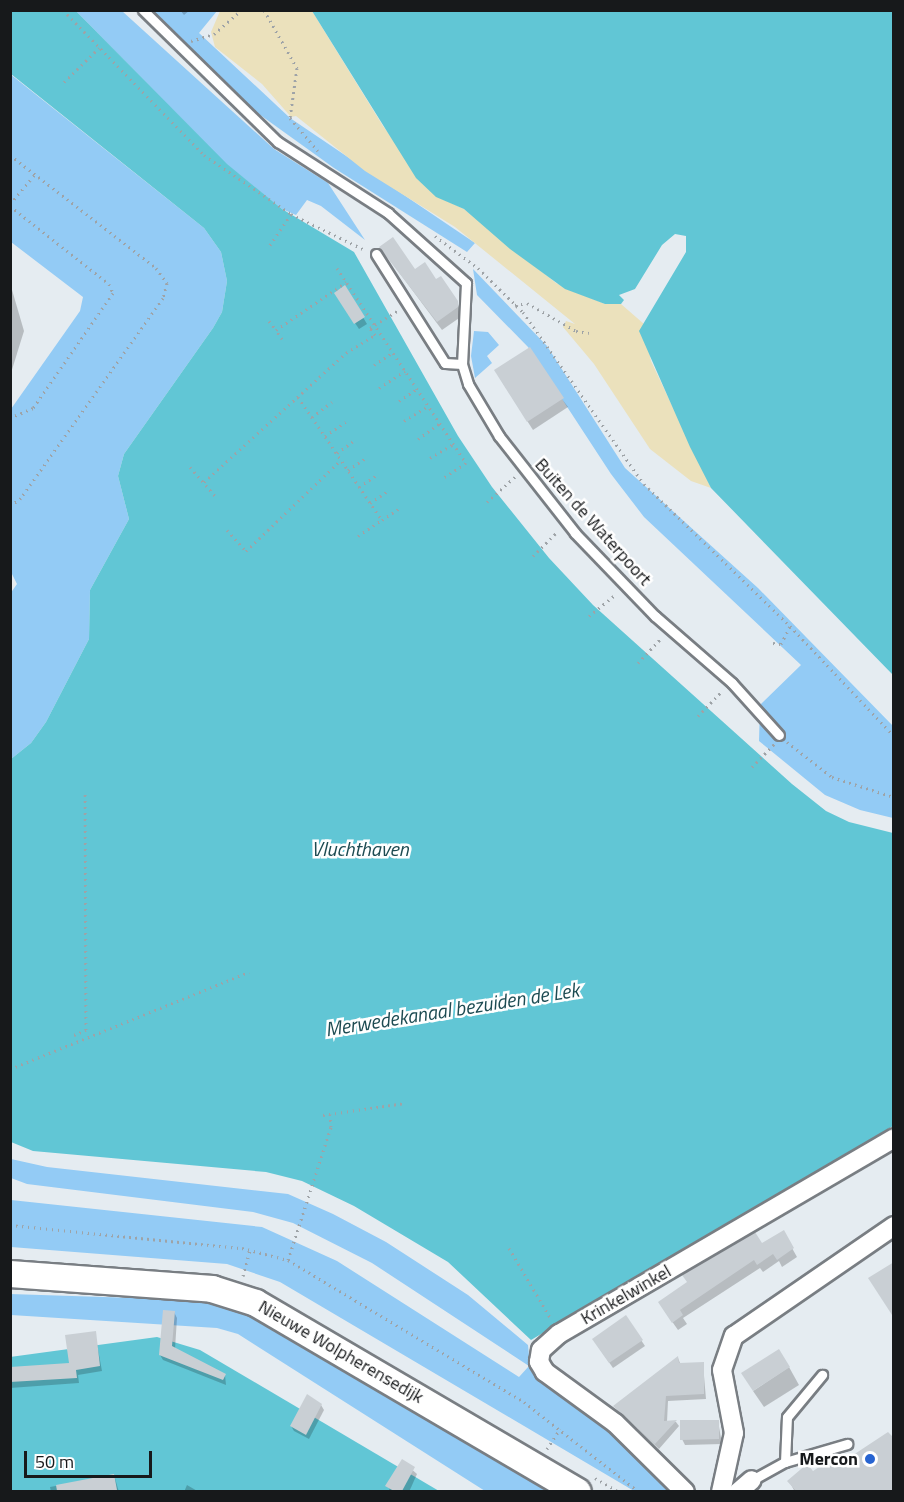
<!DOCTYPE html>
<html>
<head>
<meta charset="utf-8">
<style>
	body { margin:0 }
	#map { position:relative; width:904px; height:1502px; overflow:hidden; background:#e5ecf1; font-family:"Titillium Web",sans-serif }
	div>[style] { position:absolute }
	[style*='--x'] { left:calc(var(--x)*1px); top:calc(var(--y)*1px); width:calc(var(--w)*1px); rotate:calc(var(--a)*1deg) }
	.green>* { inset:0; background:#93cbf5 }
	.sand>* { inset:0; background:#ebe1bc }
	.water>* { inset:0; background:#61c6d5 }
	.shadow>* { inset:0; background:#0003 }
	.building>* { inset:0; background:#c9cfd4 }
	.path>* { height:3px; margin-top:-1.5px; transform-origin:0; background:repeating-linear-gradient(90deg,#9ea3a7 0 1.5px,transparent 0 6px) }
	.roads { filter:drop-shadow(2px 0 #797e83) drop-shadow(-2px 0 #797e83) drop-shadow(0 2px #797e83) drop-shadow(0 -2px #797e83) }
	.lane>* { height:9px; margin:-4.5px; padding:0 4.5px; transform-origin:4.5px; border-radius:4.5px; background:#fff }
	.street>* { height:18px; margin:-9px; padding:0 9px; transform-origin:9px; border-radius:9px; background:#fff }
	.secondary>* { height:26px; margin:-13px; padding:0 13px; transform-origin:13px; border-radius:13px; background:#fff }
	.dots>* { width:16px; height:16px; translate:-50% -50%; box-sizing:border-box; border:3px solid #fff; border-radius:50% }
	span { translate:-50% -50%; white-space:nowrap; text-align:center; line-height:1.15; -webkit-text-stroke:5px #fff; paint-order:stroke }
	.street-label { font-size:18px; color:#17191b }
	.poi-label { font-size:18px; color:#17191b; font-weight:700 }
	.right { translate:-100% -50%; text-align:right }
	.water-label { font-size:20px; color:#1d4b52; font-style:italic }
	.frame { position:absolute; inset:0; border:12px solid #17191b; pointer-events:none }
	.scale { position:absolute; left:24px; top:1451px; width:128px; height:27px; box-sizing:border-box; border:3px solid #17191b; border-top:0; padding-left:8px; font-size:18px; line-height:21px; white-space:nowrap; color:#17191b; -webkit-text-stroke:4px #fff; paint-order:stroke }
</style>
</head>
<body>
<div id="map">
	<div class="green">
		<i style="clip-path:polygon(76px 11px,122px 11px,274px 149px,328px 183px,365px 240px,321px 206px,307px 200px,296px 215px,282px 209px,226px 164px)"></i>
		<i style="clip-path:polygon(152px 11px,217px 11px,199px 33px,290px 118px,475px 243px,467px 252px,334px 168px,252px 109px)"></i>
		<i style="clip-path:polygon(10px 74px,204px 228px,221px 252px,227px 281px,222px 312px,213px 328px,124px 454px,118px 476px,129px 519px,90px 590px,89px 639px,46px 722px,31px 743px,11px 759px,10px 594px,17px 584px,10px 570px,11px 409px,80px 311px,83px 297px,11px 242px)"></i>
		<i style="clip-path:polygon(473px 269px,547px 346px,625px 468px,758px 588px,893px 726px,893px 818px,860px 810px,825px 795px,759px 741px,760px 705px,801px 665px,644px 517px,611px 474px,528px 347px,477px 295px)"></i>
		<i style="clip-path:polygon(474px 331px,488px 332px,499px 345px,487px 356px,492px 363px,475px 378px,471px 356px)"></i>
		<i style="clip-path:polygon(11px 1159px,47px 1167px,288px 1194px,333px 1214px,386px 1242px,468px 1295px,528px 1345px,530px 1366px,653px 1465px,673px 1491px,634px 1491px,280px 1282px,227px 1264px,11px 1247px,11px 1200px,262px 1227px,337px 1261px,519px 1377px,529px 1366px,372px 1263px,293px 1223px,253px 1212px,27px 1184px,11px 1178px)"></i>
		<i style="clip-path:polygon(10px 1294px,196px 1300px,218px 1302px,263px 1318px,557px 1491px,485px 1491px,238px 1334px,217px 1328px,11px 1315px)"></i>
	</div>
	<div class="sand">
		<i style="clip-path:polygon(220px 11px,312px 11px,383px 126px,436px 196px,464px 209px,556px 283px,605px 304px,621px 304px,644px 324px,651px 361px,711px 488px,691px 481px,650px 449px,594px 364px,563px 327px,566px 321px,575px 324px,455px 227px,365px 171px,296px 116px,291px 117px,262px 84px,215px 47px,211px 32px)"></i>
	</div>
	<div class="water">
		<i style="clip-path:polygon(10px 11px,76px 11px,227px 164px,282px 209px,354px 252px,458px 436px,492px 487px,549px 558px,593px 605px,792px 784px,826px 811px,849px 822px,893px 833px,893px 1126px,531px 1340px,448px 1262px,354px 1206px,302px 1181px,266px 1172px,33px 1151px,11px 1142px,11px 759px,31px 743px,46px 722px,89px 639px,90px 590px,129px 519px,118px 476px,124px 454px,213px 328px,222px 312px,227px 281px,221px 252px,204px 228px,11px 74px)"></i>
		<i style="clip-path:polygon(312px 11px,893px 11px,893px 675px,711px 488px,690px 447px,639px 331px,686px 252px,686px 236px,675px 234px,662px 245px,635px 289px,619px 295px,624px 300px,621px 304px,605px 304px,565px 289px,510px 249px,464px 209px,436px 197px,416px 178px)"></i>
		<i style="clip-path:polygon(157px 1337px,200px 1350px,439px 1491px,11px 1491px,10px 1357px)"></i>
	</div>
	<div class="shadow">
		<i style="clip-path:polygon(180px 10px,190px 10px,184px 15px)"></i>
		<i style="clip-path:polygon(386px 255px,436px 281px,457px 302px,462px 316px,442px 330px)"></i>
		<i style="clip-path:polygon(10px 283px,24px 331px,10px 376px)"></i>
		<i style="clip-path:polygon(345px 287px,367px 324px,359px 329px,339px 299px)"></i>
		<i style="clip-path:polygon(501px 380px,562px 399px,568px 407px,533px 430px)"></i>
		<i style="clip-path:polygon(783px 1232px,797px 1257px,782px 1267px,779px 1261px,763px 1272px,760px 1268px,683px 1318px,687px 1324px,678px 1330px,664px 1310px)"></i>
		<i style="clip-path:polygon(174px 1312px,177px 1318px,175px 1349px,225px 1375px,226px 1385px,163px 1360px,160px 1355px)"></i>
		<i style="clip-path:polygon(95px 1333px,102px 1371px,78px 1375px,79px 1383px,10px 1388px,10px 1370px,71px 1365px)"></i>
		<i style="clip-path:polygon(641px 1340px,645px 1346px,613px 1368px,597px 1345px)"></i>
		<i style="clip-path:polygon(678px 1358px,680px 1363px,703px 1364px,706px 1399px,668px 1401px,667px 1422px,676px 1422px,679px 1426px,659px 1449px,615px 1406px)"></i>
		<i style="clip-path:polygon(789px 1367px,799px 1385px,764px 1407px,753px 1391px)"></i>
		<i style="clip-path:polygon(321px 1405px,324px 1410px,309px 1439px,294px 1431px,291px 1426px)"></i>
		<i style="clip-path:polygon(718px 1421px,722px 1444px,685px 1445px,682px 1439px)"></i>
		<i style="clip-path:polygon(894px 1440px,894px 1492px,795px 1492px,789px 1481px,840px 1465px)"></i>
		<i style="clip-path:polygon(402px 1461px,417px 1474px,409px 1492px,388px 1492px)"></i>
		<i style="clip-path:polygon(114px 1475px,119px 1492px,51px 1492px,50px 1487px)"></i>
		<i style="clip-path:polygon(187px 1485px,199px 1492px,184px 1492px)"></i>
	</div>
	<div class="building">
		<i style="clip-path:polygon(393px 237px,415px 269px,425px 262px,436px 279px,441px 276px,458px 301px,458px 307px,437px 322px,379px 247px)"></i>
		<i style="clip-path:polygon(345px 285px,365px 317px,354px 324px,334px 293px)"></i>
		<i style="clip-path:polygon(530px 347px,564px 398px,527px 422px,494px 370px)"></i>
		<i style="clip-path:polygon(784px 1230px,794px 1248px,777px 1260px,773px 1254px,757px 1265px,754px 1260px,680px 1310px,683px 1315px,672px 1323px,658px 1302px,687px 1282px,682px 1275px,755px 1232px,762px 1243px)"></i>
		<i style="clip-path:polygon(894px 1262px,894px 1318px,868px 1278px)"></i>
		<i style="clip-path:polygon(163px 1310px,175px 1311px,172px 1346px,226px 1374px,223px 1380px,159px 1355px)"></i>
		<i style="clip-path:polygon(626px 1315px,643px 1340px,609px 1363px,592px 1339px)"></i>
		<i style="clip-path:polygon(96px 1331px,100px 1366px,76px 1370px,77px 1378px,10px 1382px,10px 1367px,69px 1363px,65px 1335px)"></i>
		<i style="clip-path:polygon(779px 1349px,790px 1367px,753px 1391px,741px 1373px)"></i>
		<i style="clip-path:polygon(678px 1356px,679px 1363px,704px 1362px,704px 1394px,666px 1396px,664px 1421px,677px 1420px,655px 1444px,613px 1406px)"></i>
		<i style="clip-path:polygon(307px 1394px,322px 1404px,306px 1435px,290px 1426px)"></i>
		<i style="clip-path:polygon(680px 1420px,719px 1420px,719px 1439px,680px 1440px)"></i>
		<i style="clip-path:polygon(888px 1432px,894px 1438px,894px 1491px,796px 1491px,787px 1481px,807px 1464px,813px 1471px,836px 1456px,841px 1463px)"></i>
		<i style="clip-path:polygon(402px 1459px,415px 1467px,402px 1491px,394px 1491px,385px 1486px)"></i>
		<i style="clip-path:polygon(114px 1474px,117px 1490px,57px 1491px,56px 1485px)"></i>
	</div>
	<div class="path">
		<i style="--x:63;--y:10;--w:202;--a:45.8"></i>
		<i style="--x:204;--y:155;--w:105;--a:34.1"></i>
		<i style="--x:291;--y:214;--w:40;--a:124"></i>
		<i style="--x:264;--y:10;--w:67;--a:60.4"></i>
		<i style="--x:297;--y:68;--w:50;--a:98"></i>
		<i style="--x:290;--y:118;--w:43;--a:49.7"></i>
		<i style="--x:191;--y:41;--w:24;--a:-17"></i>
		<i style="--x:214;--y:34;--w:37;--a:-41"></i>
		<i style="--x:64;--y:82;--w:49;--a:-44.2"></i>
		<i style="--x:10;--y:155;--w:185;--a:37.7"></i>
		<i style="--x:156;--y:268;--w:19;--a:54"></i>
		<i style="--x:167;--y:283;--w:16;--a:105"></i>
		<i style="--x:163;--y:298;--w:245;--a:125.4"></i>
		<i style="--x:21;--y:498;--w:14;--a:144"></i>
		<i style="--x:10;--y:204;--w:39;--a:-50"></i>
		<i style="--x:10;--y:206;--w:126;--a:38.2"></i>
		<i style="--x:109;--y:284;--w:10;--a:66"></i>
		<i style="--x:113;--y:293;--w:140;--a:124.8"></i>
		<i style="--x:33;--y:408;--w:25;--a:157"></i>
		<i style="--x:291;--y:214;--w:82;--a:25.9"></i>
		<i style="--x:435;--y:236;--w:54;--a:36.7"></i>
		<i style="--x:478;--y:268;--w:63;--a:44.4"></i>
		<i style="--x:523;--y:312;--w:210;--a:54.9"></i>
		<i style="--x:644;--y:484;--w:204;--a:44.2"></i>
		<i style="--x:790;--y:626;--w:151;--a:46.6"></i>
		<i style="--x:337;--y:268;--w:234;--a:56.5"></i>
		<i style="--x:466;--y:463;--w:27;--a:147"></i>
		<i style="--x:515;--y:305;--w:12;--a:-9"></i>
		<i style="--x:527;--y:303;--w:56;--a:29.7"></i>
		<i style="--x:576;--y:331;--w:13;--a:9"></i>
		<i style="--x:269;--y:321;--w:11;--a:52"></i>
		<i style="--x:282;--y:339;--w:11;--a:-124"></i>
		<i style="--x:276;--y:330;--w:85;--a:-34.4"></i>
		<i style="--x:374;--y:365;--w:23;--a:-34"></i>
		<i style="--x:379;--y:388;--w:31;--a:-33"></i>
		<i style="--x:298;--y:397;--w:149;--a:55.7"></i>
		<i style="--x:382;--y:520;--w:22;--a:-34"></i>
		<i style="--x:399;--y:401;--w:22;--a:-34"></i>
		<i style="--x:312;--y:417;--w:25;--a:-37"></i>
		<i style="--x:404;--y:421;--w:28;--a:-32"></i>
		<i style="--x:325;--y:436;--w:25;--a:-34"></i>
		<i style="--x:418;--y:439;--w:26;--a:-36"></i>
		<i style="--x:337;--y:453;--w:22;--a:-36"></i>
		<i style="--x:430;--y:458;--w:27;--a:-31"></i>
		<i style="--x:190;--y:467;--w:41;--a:48.9"></i>
		<i style="--x:348;--y:470;--w:22;--a:-34"></i>
		<i style="--x:204;--y:482;--w:192;--a:-42.3"></i>
		<i style="--x:346;--y:353;--w:34;--a:-32"></i>
		<i style="--x:375;--y:335;--w:9;--a:-126"></i>
		<i style="--x:370;--y:328;--w:32;--a:-32"></i>
		<i style="--x:359;--y:487;--w:22;--a:-34"></i>
		<i style="--x:487;--y:502;--w:38;--a:-42"></i>
		<i style="--x:370;--y:503;--w:22;--a:-34"></i>
		<i style="--x:227;--y:530;--w:28;--a:48"></i>
		<i style="--x:246;--y:551;--w:132;--a:-43.8"></i>
		<i style="--x:358;--y:536;--w:29;--a:-34"></i>
		<i style="--x:533;--y:556;--w:34;--a:-45"></i>
		<i style="--x:589;--y:616;--w:35;--a:-39"></i>
		<i style="--x:773;--y:643;--w:8;--a:7"></i>
		<i style="--x:781;--y:644;--w:20;--a:-63"></i>
		<i style="--x:638;--y:663;--w:34;--a:-47"></i>
		<i style="--x:698;--y:716;--w:35;--a:-46"></i>
		<i style="--x:787;--y:742;--w:57;--a:37.9"></i>
		<i style="--x:832;--y:777;--w:65;--a:17.9"></i>
		<i style="--x:752;--y:767;--w:32;--a:-46"></i>
		<i style="--x:74;--y:1035;--w:13;--a:-23"></i>
		<i style="--x:86;--y:1030;--w:239;--a:-90.2"></i>
		<i style="--x:10;--y:1069;--w:258;--a:-22.1"></i>
		<i style="--x:323;--y:1115;--w:83;--a:-8.3"></i>
		<i style="--x:10;--y:1225;--w:233;--a:5.7"></i>
		<i style="--x:242;--y:1248;--w:48;--a:14.6"></i>
		<i style="--x:288;--y:1260;--w:275;--a:31"></i>
		<i style="--x:524;--y:1402;--w:146;--a:38"></i>
		<i style="--x:509;--y:1248;--w:82;--a:59.4"></i>
		<i style="--x:288;--y:1260;--w:140;--a:-72.1"></i>
		<i style="--x:331;--y:1127;--w:13;--a:-94"></i>
		<i style="--x:243;--y:1276;--w:28;--a:-75"></i>
		<i style="--x:547;--y:1449;--w:24;--a:-57"></i>
		<i style="--x:595;--y:1478;--w:28;--a:30"></i>
	</div>
	<div class="roads">
		<div class="lane">
			<i style="--x:143;--y:10;--w:189;--a:44.4"></i>
			<i style="--x:278;--y:142;--w:131;--a:32.8"></i>
			<i style="--x:388;--y:213;--w:105;--a:41.9"></i>
			<i style="--x:466;--y:283;--w:81;--a:92.8"></i>
			<i style="--x:462;--y:364;--w:21;--a:73"></i>
			<i style="--x:468;--y:384;--w:61;--a:59.2"></i>
			<i style="--x:499;--y:436;--w:123;--a:51.9"></i>
			<i style="--x:575;--y:533;--w:115;--a:46.1"></i>
			<i style="--x:655;--y:616;--w:102;--a:41"></i>
			<i style="--x:732;--y:683;--w:70;--a:47.9"></i>
			<i style="--x:376;--y:254;--w:129;--a:57.7"></i>
			<i style="--x:445;--y:363;--w:17;--a:3"></i>
			<i style="--x:785;--y:1462;--w:45;--a:-87.5"></i>
			<i style="--x:787;--y:1417;--w:55;--a:-50.2"></i>
			<i style="--x:752;--y:1480;--w:38;--a:-29"></i>
			<i style="--x:785;--y:1462;--w:65;--a:-16.2"></i>
		</div>
		<div class="street">
			<i style="--x:685;--y:1492;--w:98;--a:-135.4"></i>
			<i style="--x:615;--y:1423;--w:87;--a:-143.9"></i>
			<i style="--x:545;--y:1372;--w:12;--a:-121"></i>
			<i style="--x:539;--y:1362;--w:12;--a:-81"></i>
			<i style="--x:541;--y:1350;--w:24;--a:-42"></i>
			<i style="--x:559;--y:1334;--w:388;--a:-30.3"></i>
			<i style="--x:721;--y:1492;--w:60;--a:-77.6"></i>
			<i style="--x:734;--y:1433;--w:64;--a:-100.8"></i>
			<i style="--x:722;--y:1370;--w:36;--a:-71"></i>
			<i style="--x:734;--y:1336;--w:194;--a:-34.5"></i>
			<i style="--x:738;--y:1492;--w:18;--a:-41"></i>
		</div>
		<div class="secondary">
			<i style="--x:10;--y:1274;--w:203;--a:4.2"></i>
			<i style="--x:212;--y:1289;--w:46;--a:17.7"></i>
			<i style="--x:256;--y:1303;--w:373;--a:30.4"></i>
		</div>
	</div>
	<div class="dots">
		<i style="left:870px;top:1459px;background:#2764d1"></i>
	</div>
	<div class="street-label">
		<span style="left:593px;top:522px;rotate:48deg">Buiten de Waterpoort</span>
		<span style="left:626px;top:1295px;rotate:-30deg">Krinkelwinkel</span>
		<span style="left:341px;top:1352px;rotate:30deg">Nieuwe Wolpherensedijk</span>
	</div>
	<div class="poi-label">
		<span class="right" style="left:858px;top:1459px">Mercon</span>
	</div>
	<div class="water-label">
		<span style="left:360px;top:848px">Vluchthaven</span>
		<span style="left:452px;top:1009px;rotate:-9deg">Merwedekanaal bezuiden de Lek</span>
	</div>
	<div class="frame"></div>
	<div class="scale">50 m</div>
</div>
</body>
</html>
